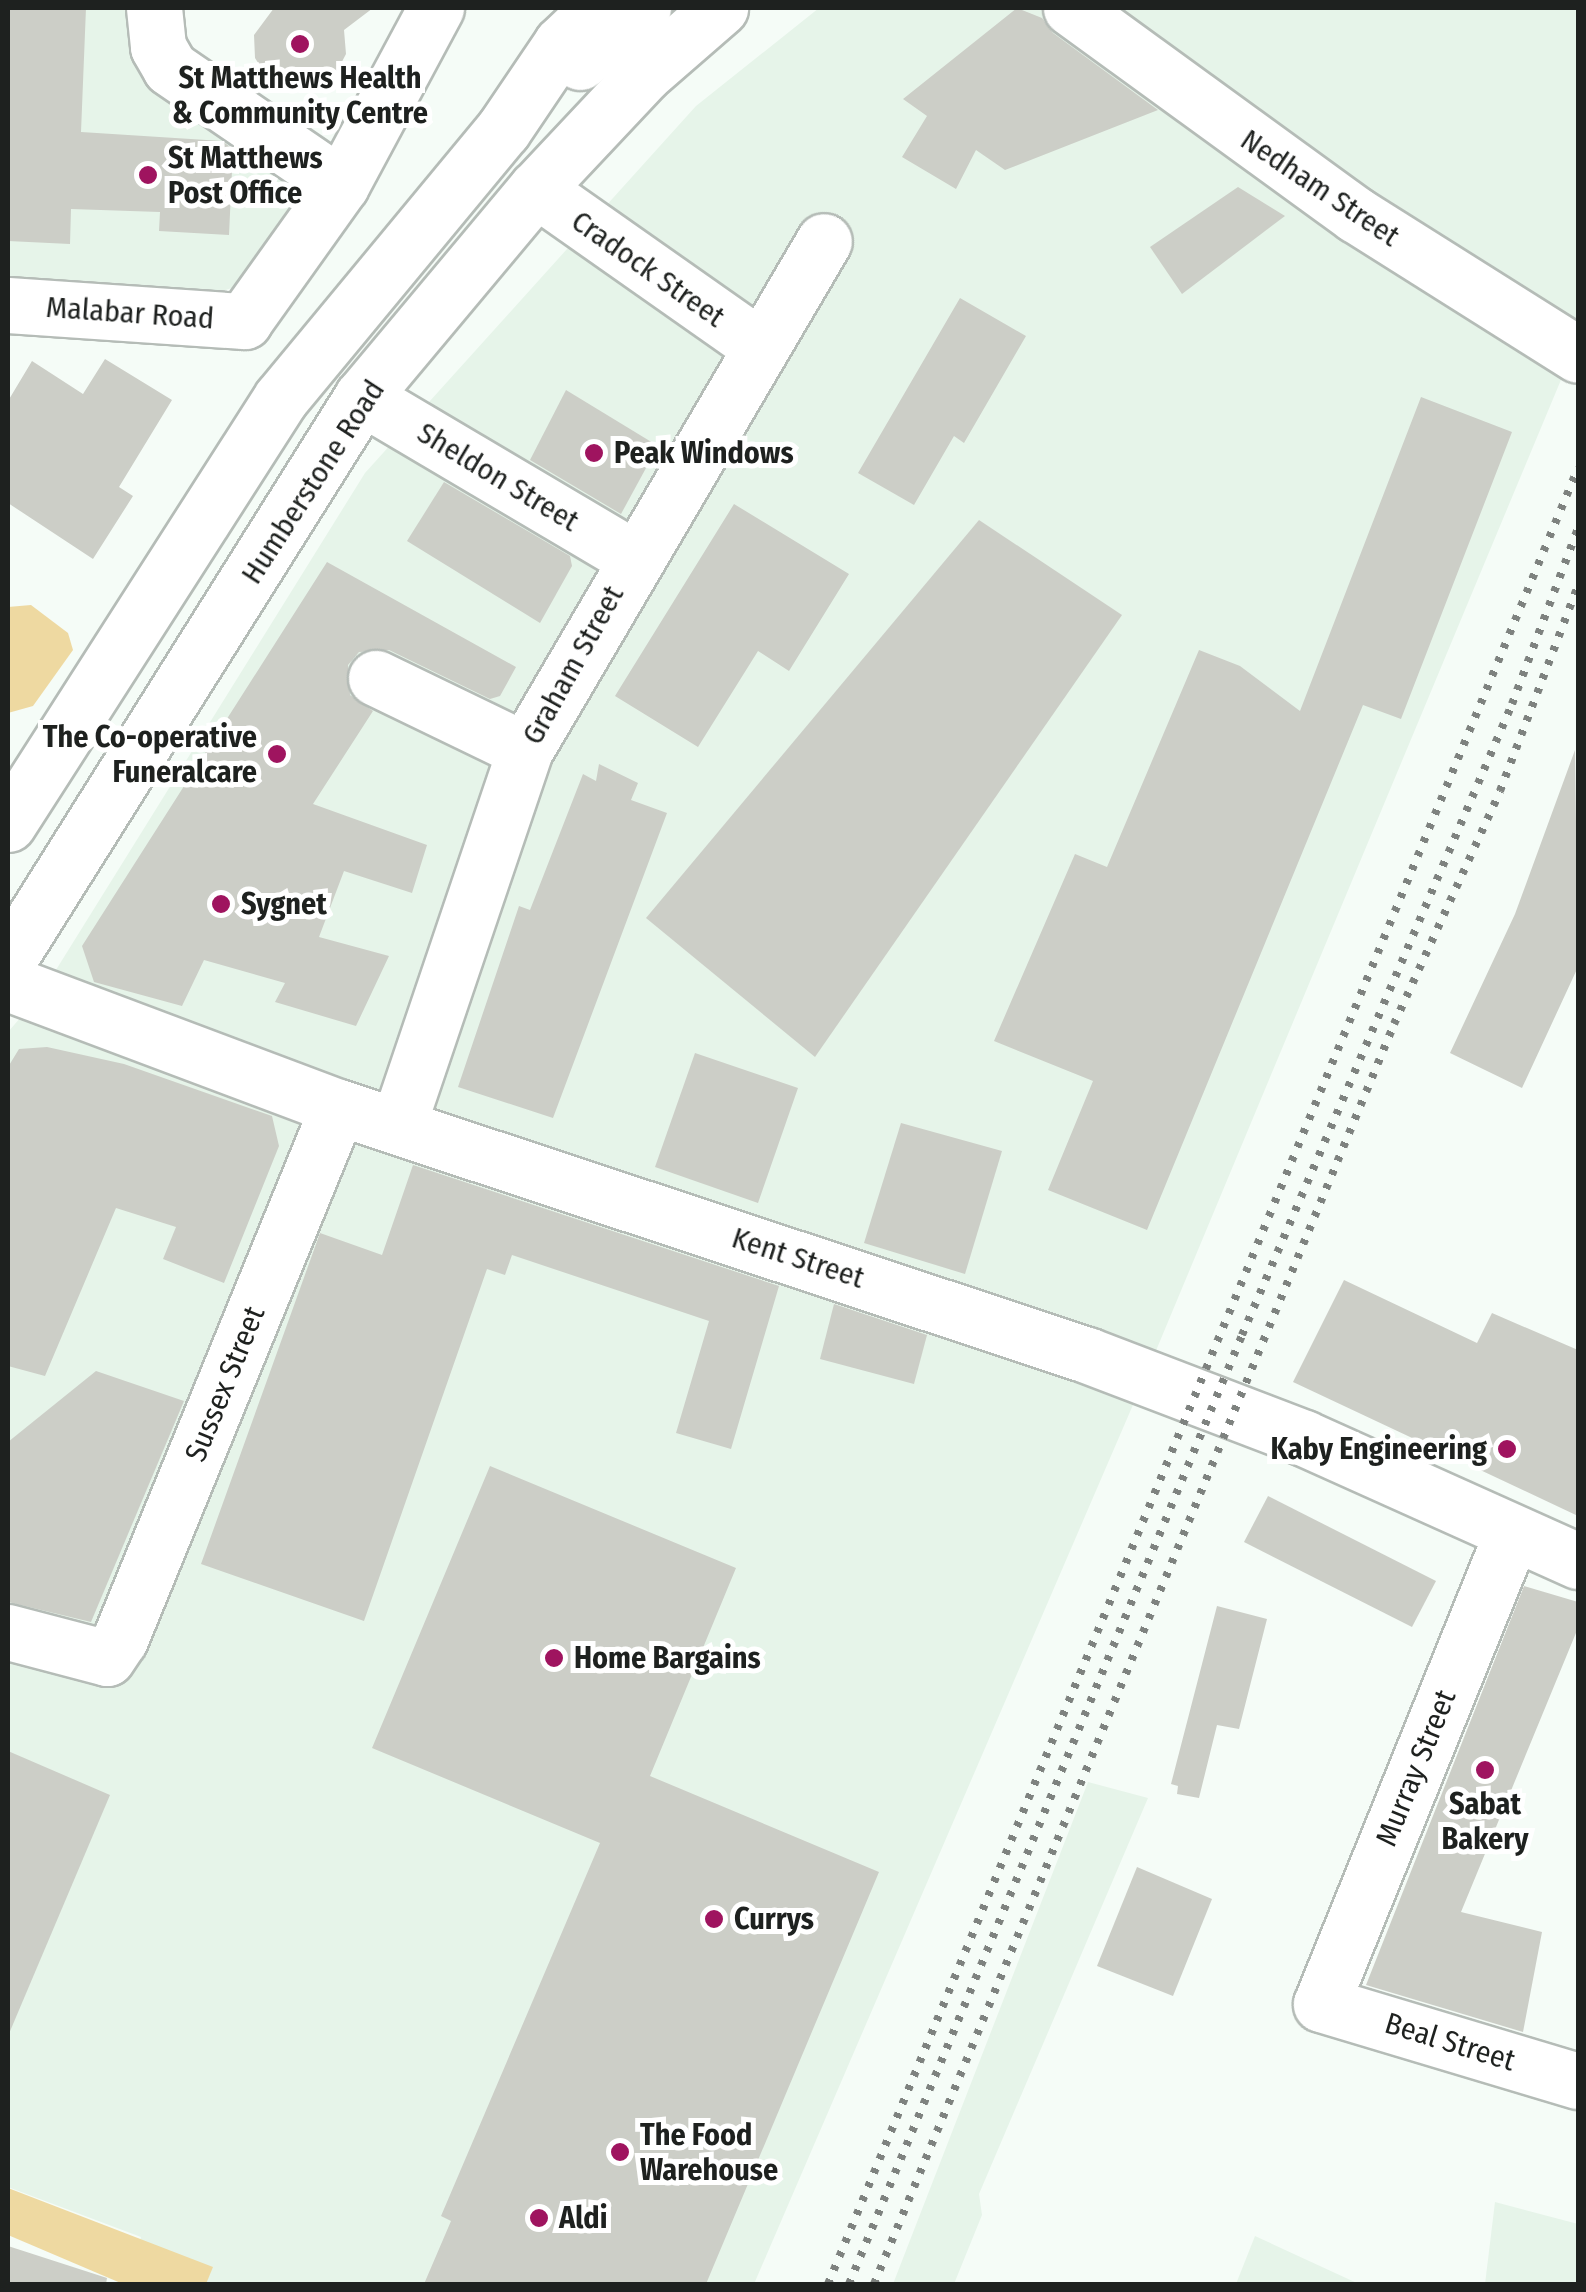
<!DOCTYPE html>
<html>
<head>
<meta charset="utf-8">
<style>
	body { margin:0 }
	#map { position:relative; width:1586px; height:2292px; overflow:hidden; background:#f5fcf7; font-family:"Fira Sans Condensed",sans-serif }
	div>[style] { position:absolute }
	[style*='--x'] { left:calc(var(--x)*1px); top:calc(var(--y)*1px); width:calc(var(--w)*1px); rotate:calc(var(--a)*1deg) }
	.built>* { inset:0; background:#e6f4e9 }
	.green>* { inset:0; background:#eed9a1 }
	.building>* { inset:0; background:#cccec7 }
	.roads { filter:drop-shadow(2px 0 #b5bcb7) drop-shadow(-2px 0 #b5bcb7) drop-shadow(0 2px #b5bcb7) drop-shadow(0 -2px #b5bcb7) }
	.minor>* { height:55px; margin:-27.5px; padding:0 27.5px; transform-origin:27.5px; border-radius:27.5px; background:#fff }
	.major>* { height:55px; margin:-27.5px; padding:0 27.5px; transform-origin:27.5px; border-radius:27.5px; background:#fff }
	.rail>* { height:8px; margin-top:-4px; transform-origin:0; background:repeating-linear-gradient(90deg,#7e827f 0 5px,transparent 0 15px) }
	.dots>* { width:28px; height:28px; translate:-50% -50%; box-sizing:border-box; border:5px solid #fff; border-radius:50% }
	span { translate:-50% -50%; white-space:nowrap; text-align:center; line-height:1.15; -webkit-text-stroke:10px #fff; paint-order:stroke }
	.poi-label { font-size:30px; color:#1e211f; font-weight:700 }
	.left { translate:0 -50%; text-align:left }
	.right { translate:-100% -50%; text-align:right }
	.street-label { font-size:30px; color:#1e211f }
	.frame { position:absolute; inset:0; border:10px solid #1e211f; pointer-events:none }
</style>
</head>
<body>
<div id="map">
	<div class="built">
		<i style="clip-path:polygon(8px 8px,140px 8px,294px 176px,300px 212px,241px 285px,207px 296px,8px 287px)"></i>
		<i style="clip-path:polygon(819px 8px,1578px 8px,1578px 339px,1145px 1377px,754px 2284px,126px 2284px,141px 2237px,8px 2187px,8px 1032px,41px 994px,365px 473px,696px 106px)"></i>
		<i style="clip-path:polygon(1088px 1782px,1148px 1798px,979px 2194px,982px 2215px,954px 2284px,893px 2284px)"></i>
		<i style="clip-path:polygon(1495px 2202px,1578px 2224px,1578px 2284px,1485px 2284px)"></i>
		<i style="clip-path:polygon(1255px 2236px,1359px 2284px,1236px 2284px)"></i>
	</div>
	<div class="green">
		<i style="clip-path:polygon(31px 605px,68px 633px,73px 650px,33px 706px,8px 713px,8px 607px)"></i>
		<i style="clip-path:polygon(8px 2188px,213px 2267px,206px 2284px,123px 2284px,8px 2235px)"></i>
	</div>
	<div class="building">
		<i style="clip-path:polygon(10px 8px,86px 8px,81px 132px,222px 141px,233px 149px,229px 235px,159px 231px,160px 212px,71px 209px,70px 244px,8px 241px)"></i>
		<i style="clip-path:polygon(274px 8px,373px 8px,344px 30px,346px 54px,335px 75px,314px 89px,290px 90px,269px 80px,255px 58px,254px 35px)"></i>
		<i style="clip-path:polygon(1017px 8px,1042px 18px,1053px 33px,1158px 110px,1005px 170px,976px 150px,956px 189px,902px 157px,927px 116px,903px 99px)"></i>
		<i style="clip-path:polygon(1238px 187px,1285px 216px,1182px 294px,1150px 247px)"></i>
		<i style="clip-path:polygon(960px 298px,1026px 336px,964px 443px,954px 436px,914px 505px,858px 473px)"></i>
		<i style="clip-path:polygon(105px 359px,172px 400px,119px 487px,133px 496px,93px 559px,8px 503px,8px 401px,32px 361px,83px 394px)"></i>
		<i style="clip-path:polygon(566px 390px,658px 446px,621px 514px,530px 460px)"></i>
		<i style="clip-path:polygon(1421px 397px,1512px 432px,1401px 719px,1363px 705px,1147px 1230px,1048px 1190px,1093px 1081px,994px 1041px,1075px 854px,1107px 867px,1199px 650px,1240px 666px,1300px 711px)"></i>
		<i style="clip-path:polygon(444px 482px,570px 556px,572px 566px,540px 623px,407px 541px)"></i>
		<i style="clip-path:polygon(734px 504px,849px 574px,789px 671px,758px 651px,698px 747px,615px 696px)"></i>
		<i style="clip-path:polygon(979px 520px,1122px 615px,815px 1057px,646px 918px)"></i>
		<i style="clip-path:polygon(327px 562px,516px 667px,500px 696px,490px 699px,389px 650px,359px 652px,348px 665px,350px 695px,373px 711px,313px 804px,427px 845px,412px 893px,344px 871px,319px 937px,389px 956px,356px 1026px,275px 1002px,285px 983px,204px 960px,182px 1006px,94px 982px,82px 946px)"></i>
		<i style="clip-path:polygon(1575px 750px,1578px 967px,1522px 1088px,1450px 1053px,1515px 914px)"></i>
		<i style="clip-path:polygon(599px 764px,638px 783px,631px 800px,667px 813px,553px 1118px,458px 1087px,519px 906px,530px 910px,583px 774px,596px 781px)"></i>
		<i style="clip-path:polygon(47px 1047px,124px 1064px,272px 1116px,279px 1146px,224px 1283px,163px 1259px,176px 1227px,116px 1208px,45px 1376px,8px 1366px,8px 1067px,19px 1049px)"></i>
		<i style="clip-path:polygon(695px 1053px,798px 1088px,758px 1203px,655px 1167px)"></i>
		<i style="clip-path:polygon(901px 1123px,1002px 1151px,965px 1274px,864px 1243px)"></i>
		<i style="clip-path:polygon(413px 1165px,779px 1286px,731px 1449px,676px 1433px,709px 1321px,512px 1255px,505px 1275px,487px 1269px,364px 1621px,201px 1564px,320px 1233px,382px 1255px)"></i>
		<i style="clip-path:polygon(1344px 1280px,1477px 1343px,1492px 1313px,1578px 1350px,1578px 1516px,1293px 1382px)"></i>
		<i style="clip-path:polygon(834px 1304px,927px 1335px,914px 1384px,820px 1359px)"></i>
		<i style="clip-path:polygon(96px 1371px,184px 1401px,91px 1622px,8px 1602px,8px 1442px)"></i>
		<i style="clip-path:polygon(490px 1466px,736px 1568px,650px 1776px,879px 1872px,706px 2284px,424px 2284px,451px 2221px,441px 2216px,600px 1843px,372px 1748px)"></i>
		<i style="clip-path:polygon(1268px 1496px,1436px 1581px,1412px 1627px,1244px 1542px)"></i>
		<i style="clip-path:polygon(1524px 1586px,1578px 1602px,1578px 1628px,1461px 1912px,1542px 1932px,1523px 2032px,1366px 1985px)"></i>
		<i style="clip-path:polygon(1217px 1606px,1267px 1619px,1239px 1729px,1217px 1725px,1199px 1798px,1177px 1794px,1178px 1786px,1171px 1784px)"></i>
		<i style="clip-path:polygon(8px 1751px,110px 1795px,8px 2036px)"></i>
		<i style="clip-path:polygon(1137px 1867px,1212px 1899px,1173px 1996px,1097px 1966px)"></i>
		<i style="clip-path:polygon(8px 2246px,107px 2278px,106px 2284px,8px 2284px)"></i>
	</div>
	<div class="roads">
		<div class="minor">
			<i style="--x:154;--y:8;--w:39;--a:84"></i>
			<i style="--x:158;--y:47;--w:24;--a:60"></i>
			<i style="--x:170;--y:68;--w:207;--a:34.4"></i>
			<i style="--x:1071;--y:8;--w:352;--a:36"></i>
			<i style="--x:1356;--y:215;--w:262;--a:32.2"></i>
			<i style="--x:536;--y:189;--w:275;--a:35.1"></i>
			<i style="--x:8;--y:305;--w:237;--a:3.9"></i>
			<i style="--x:244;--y:321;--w:167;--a:-54.5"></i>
			<i style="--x:341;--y:185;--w:201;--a:-61.8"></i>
			<i style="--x:362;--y:397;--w:316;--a:30.6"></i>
			<i style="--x:376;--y:678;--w:165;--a:25.8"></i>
			<i style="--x:8;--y:983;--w:353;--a:20.6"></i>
			<i style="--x:338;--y:1107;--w:789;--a:18.32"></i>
			<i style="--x:1087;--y:1355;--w:232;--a:20.9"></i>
			<i style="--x:1304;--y:1438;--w:300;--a:24.2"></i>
			<i style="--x:398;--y:1125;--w:396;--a:-71.3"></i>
			<i style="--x:525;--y:750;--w:590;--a:-59.57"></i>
			<i style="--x:1512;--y:1533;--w:508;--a:112.07"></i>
			<i style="--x:1321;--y:2004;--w:268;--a:16.7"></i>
			<i style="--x:8;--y:1632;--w:102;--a:14.7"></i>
			<i style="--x:107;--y:1658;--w:23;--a:-56"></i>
			<i style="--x:120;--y:1639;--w:575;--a:-67.72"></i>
		</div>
		<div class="major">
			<i style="--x:580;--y:62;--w:83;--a:-40.6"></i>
			<i style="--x:8;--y:824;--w:506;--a:-57.35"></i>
			<i style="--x:281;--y:398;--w:348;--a:-50.4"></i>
			<i style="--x:503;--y:130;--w:104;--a:-56"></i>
			<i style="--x:561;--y:44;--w:52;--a:-43.5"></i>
			<i style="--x:8;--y:960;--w:665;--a:-57.84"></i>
			<i style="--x:362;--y:397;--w:271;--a:-50.1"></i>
			<i style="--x:536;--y:189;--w:158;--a:-46.8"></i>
			<i style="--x:644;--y:74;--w:101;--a:-41"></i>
		</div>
	</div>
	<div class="rail">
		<i style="--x:828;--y:2284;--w:1965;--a:-67.56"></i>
		<i style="--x:849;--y:2284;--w:1027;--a:-67.5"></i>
		<i style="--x:1242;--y:1335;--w:686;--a:-66.83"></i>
		<i style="--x:1512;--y:704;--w:188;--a:-69.4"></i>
		<i style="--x:874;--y:2284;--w:1363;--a:-67.57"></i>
		<i style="--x:1394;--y:1024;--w:256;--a:-65.5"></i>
		<i style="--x:1500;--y:791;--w:219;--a:-69.2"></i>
	</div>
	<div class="dots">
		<i style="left:300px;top:44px;background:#9f145f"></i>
		<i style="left:148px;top:175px;background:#9f145f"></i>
		<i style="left:594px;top:453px;background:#9f145f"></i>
		<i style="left:277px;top:754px;background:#9f145f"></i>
		<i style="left:221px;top:904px;background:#9f145f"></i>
		<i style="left:1507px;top:1449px;background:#9f145f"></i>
		<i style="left:554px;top:1658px;background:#9f145f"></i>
		<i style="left:1485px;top:1770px;background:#9f145f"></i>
		<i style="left:714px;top:1919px;background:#9f145f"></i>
		<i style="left:620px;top:2152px;background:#9f145f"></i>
		<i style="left:539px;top:2218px;background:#9f145f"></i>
	</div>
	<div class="poi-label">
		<span style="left:300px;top:95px">St Matthews Health<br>&amp; Community Centre</span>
		<span class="left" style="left:168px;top:175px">St Matthews<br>Post Office</span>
		<span class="left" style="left:614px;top:453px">Peak Windows</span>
		<span class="right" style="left:257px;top:754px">The Co-operative<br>Funeralcare</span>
		<span class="left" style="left:241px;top:904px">Sygnet</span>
		<span class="right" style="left:1487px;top:1449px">Kaby Engineering</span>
		<span class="left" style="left:574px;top:1658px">Home Bargains</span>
		<span style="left:1485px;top:1821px">Sabat<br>Bakery</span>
		<span class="left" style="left:734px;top:1919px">Currys</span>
		<span class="left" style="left:640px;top:2152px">The Food<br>Warehouse</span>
		<span class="left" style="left:559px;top:2218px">Aldi</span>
	</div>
	<div class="street-label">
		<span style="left:1320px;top:188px;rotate:34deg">Nedham Street</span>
		<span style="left:648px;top:269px;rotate:35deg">Cradock Street</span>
		<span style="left:130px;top:313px;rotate:4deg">Malabar Road</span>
		<span style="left:498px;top:477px;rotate:31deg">Sheldon Street</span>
		<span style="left:313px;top:482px;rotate:-57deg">Humberstone Road</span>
		<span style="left:573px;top:665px;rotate:-61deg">Graham Street</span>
		<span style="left:798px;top:1258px;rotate:18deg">Kent Street</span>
		<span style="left:225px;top:1384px;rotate:-68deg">Sussex Street</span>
		<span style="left:1416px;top:1768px;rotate:-68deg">Murray Street</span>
		<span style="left:1450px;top:2042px;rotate:17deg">Beal Street</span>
	</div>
	<div class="frame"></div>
</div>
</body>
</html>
